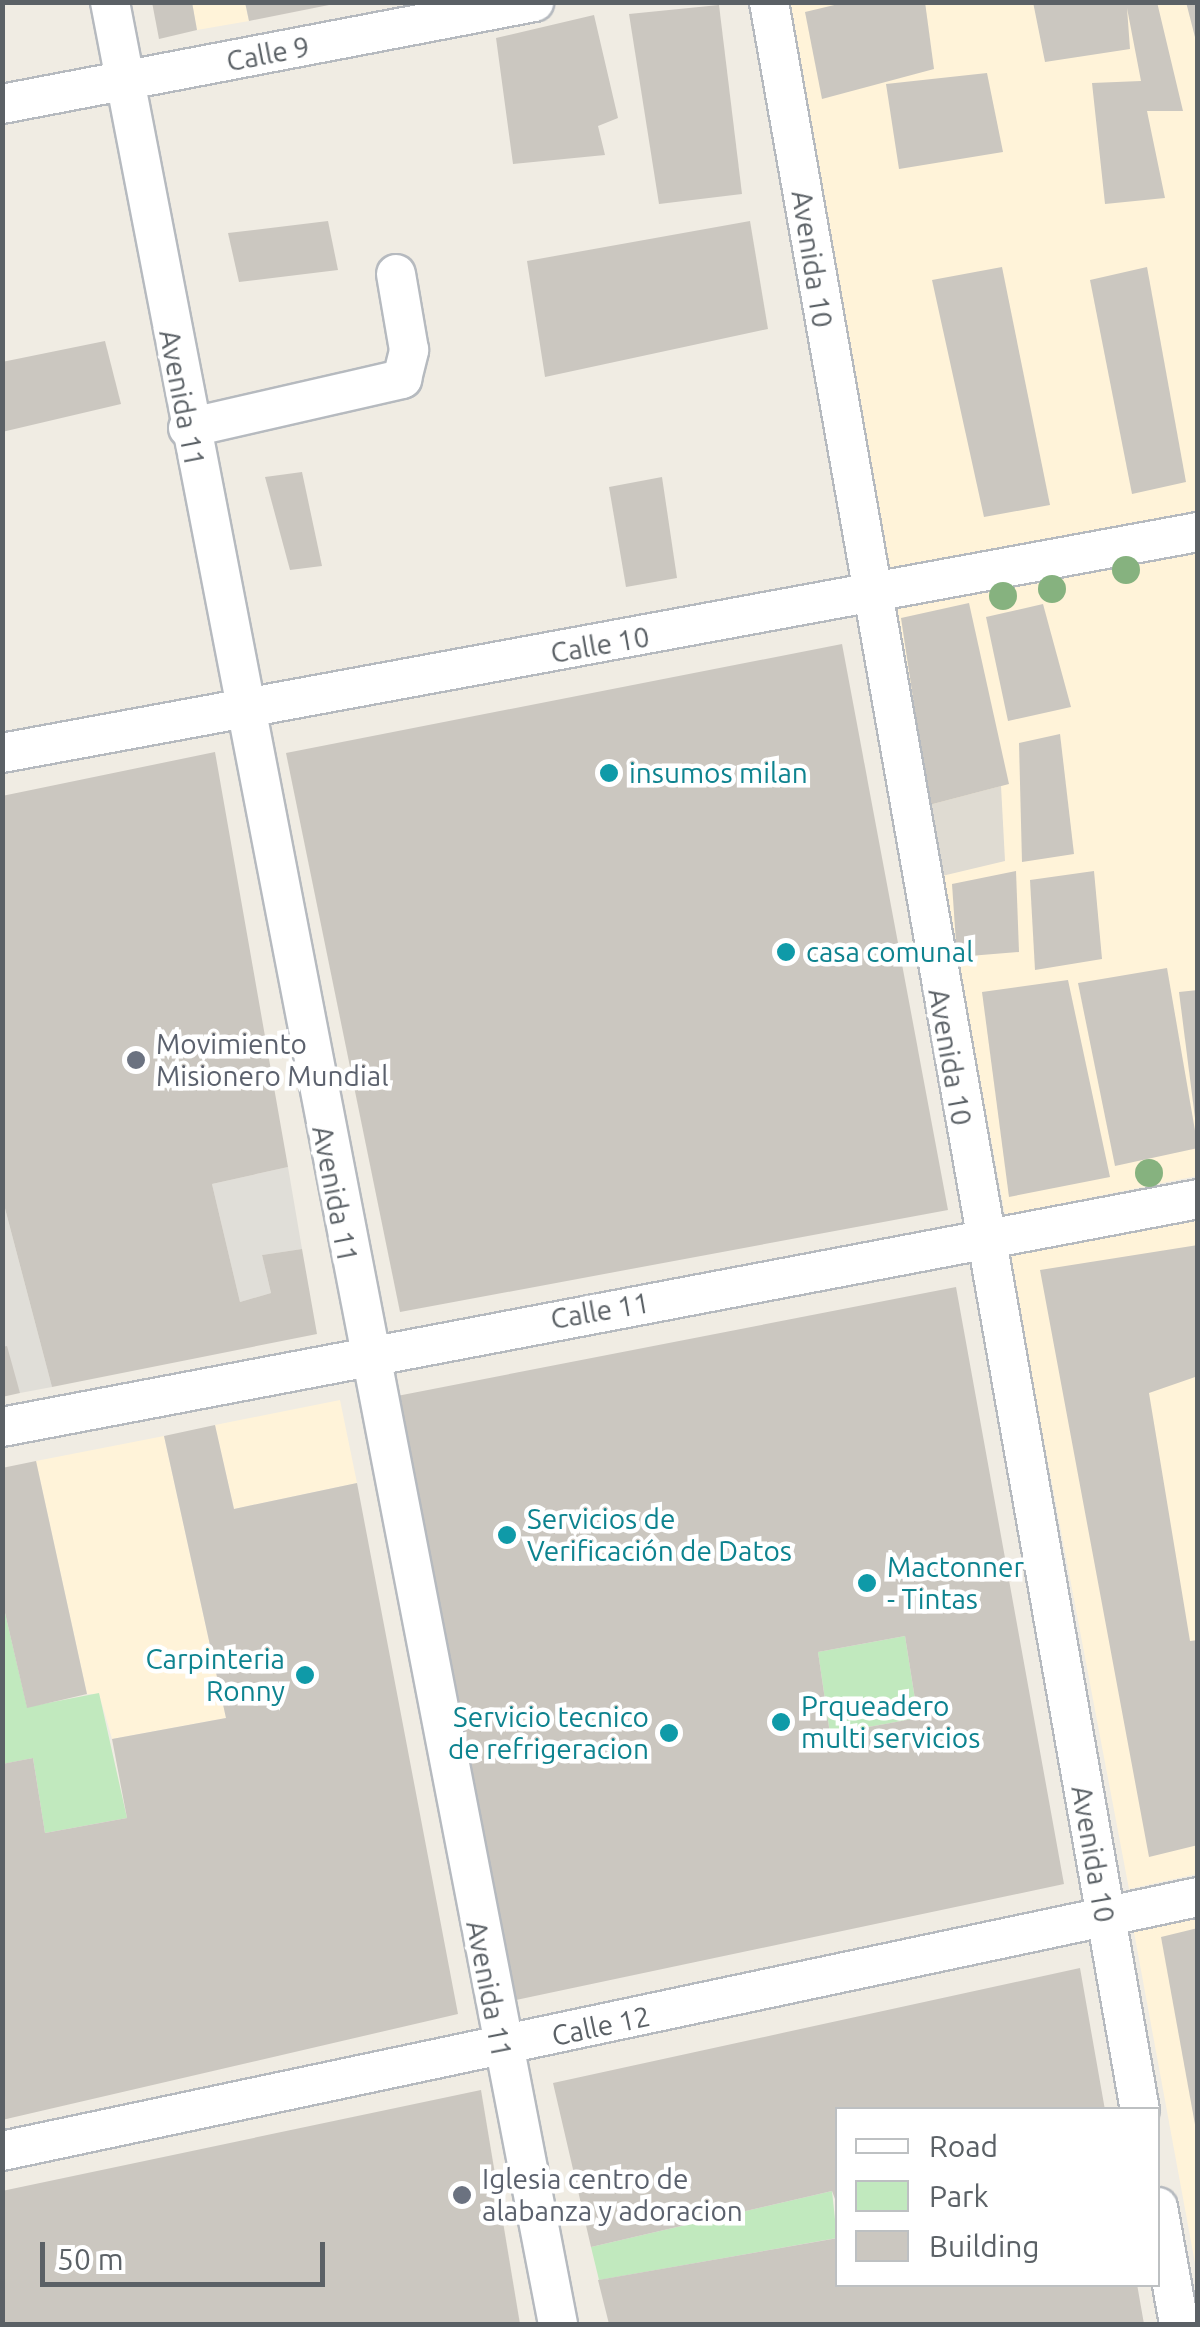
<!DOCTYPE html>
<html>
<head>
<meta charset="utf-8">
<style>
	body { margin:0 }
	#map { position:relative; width:1200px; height:2327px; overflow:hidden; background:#f0ece3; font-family:Ubuntu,sans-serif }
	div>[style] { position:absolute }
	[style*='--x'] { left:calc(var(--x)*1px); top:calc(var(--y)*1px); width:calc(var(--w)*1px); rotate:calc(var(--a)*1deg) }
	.commercial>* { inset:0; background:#fff3d9 }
	.industrial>* { inset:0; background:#e0ded8 }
	.education>* { inset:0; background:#dfdbd2 }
	.green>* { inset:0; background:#c1e9be }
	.building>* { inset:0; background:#cbc7c0 }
	.roads { filter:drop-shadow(2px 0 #b6babf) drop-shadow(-2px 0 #b6babf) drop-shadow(0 2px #b6babf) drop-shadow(0 -2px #b6babf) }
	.minor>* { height:38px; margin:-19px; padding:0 19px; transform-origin:19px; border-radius:19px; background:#fff }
	.trees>* { width:28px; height:28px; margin:-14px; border-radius:50%; background:#86b27f }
	.dots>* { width:28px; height:28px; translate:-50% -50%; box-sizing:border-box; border:5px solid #fff; border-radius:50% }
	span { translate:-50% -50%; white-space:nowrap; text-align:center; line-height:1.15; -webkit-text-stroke:9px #fff; paint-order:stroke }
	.street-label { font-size:28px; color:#5b6166 }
	.culture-label { font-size:28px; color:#0d838f }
	.left { translate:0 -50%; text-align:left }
	.right { translate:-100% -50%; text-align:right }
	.worship-label { font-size:28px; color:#5b616d }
	.frame { position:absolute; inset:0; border:5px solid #5b6166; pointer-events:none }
	.legend { position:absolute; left:835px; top:2107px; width:325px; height:180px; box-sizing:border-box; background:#fff; border:2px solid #bdc0c2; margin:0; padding:12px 18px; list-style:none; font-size:30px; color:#5b6166 }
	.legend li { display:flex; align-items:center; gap:20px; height:50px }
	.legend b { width:50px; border:2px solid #bdc0c2 }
	.scale { position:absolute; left:40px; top:2242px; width:285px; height:45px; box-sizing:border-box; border:5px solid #5b6166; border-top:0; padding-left:12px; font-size:30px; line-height:35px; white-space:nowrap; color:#5b6166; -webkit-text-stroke:8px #fff; paint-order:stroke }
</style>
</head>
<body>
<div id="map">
	<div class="commercial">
		<i style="clip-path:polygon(192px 3px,245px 3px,249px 21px,197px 30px)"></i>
		<i style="clip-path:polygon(777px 3px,1197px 3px,1197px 518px,888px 573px)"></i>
		<i style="clip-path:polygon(1197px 545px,1197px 1176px,1005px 1215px,892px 602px)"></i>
		<i style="clip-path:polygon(1197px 1212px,1197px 1874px,1129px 1889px,1008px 1252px)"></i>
		<i style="clip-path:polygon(340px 1400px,357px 1483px,234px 1509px,215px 1425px)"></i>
		<i style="clip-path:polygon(164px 1436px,226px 1718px,112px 1739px,99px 1694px,87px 1694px,36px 1461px)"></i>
		<i style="clip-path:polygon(1197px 1901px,1197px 2274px,1131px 1916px)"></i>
	</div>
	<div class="industrial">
		<i style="clip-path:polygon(288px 1167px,302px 1249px,262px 1255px,271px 1293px,240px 1302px,212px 1184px)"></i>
		<i style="clip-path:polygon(2px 1197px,52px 1387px,20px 1393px,3px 1347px)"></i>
	</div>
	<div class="education">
		<i style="clip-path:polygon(1001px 786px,1005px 861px,942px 876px,929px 805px)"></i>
	</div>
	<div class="green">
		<i style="clip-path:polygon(2px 1600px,27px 1707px,99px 1693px,127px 1818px,45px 1833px,33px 1758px,3px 1764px)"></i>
		<i style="clip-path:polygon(905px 1636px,918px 1718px,830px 1734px,818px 1652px)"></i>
		<i style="clip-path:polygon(832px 2191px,837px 2238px,599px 2280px,591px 2247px)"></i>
	</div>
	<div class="building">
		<i style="clip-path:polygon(152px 2px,192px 2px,197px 30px,159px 39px)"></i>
		<i style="clip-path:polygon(245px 2px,334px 2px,334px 4px,249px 21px)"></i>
		<i style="clip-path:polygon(847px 2px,925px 2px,934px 69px,822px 99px,805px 12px)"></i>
		<i style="clip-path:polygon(1033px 2px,1157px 2px,1183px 111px,1147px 111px,1165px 198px,1105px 204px,1092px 83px,1141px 81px,1127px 8px,1130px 49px,1045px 62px)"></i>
		<i style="clip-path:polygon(1186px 2px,1198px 2px,1198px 41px,1196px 41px)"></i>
		<i style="clip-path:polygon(719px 5px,742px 194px,659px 204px,629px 14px)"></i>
		<i style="clip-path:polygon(594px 15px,618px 118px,598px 126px,605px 155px,513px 164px,496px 38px)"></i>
		<i style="clip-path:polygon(987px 73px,1003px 152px,899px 169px,886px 84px)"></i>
		<i style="clip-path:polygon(328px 221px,338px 270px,239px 282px,228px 233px)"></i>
		<i style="clip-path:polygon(750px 221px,768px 329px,545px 377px,527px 261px)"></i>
		<i style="clip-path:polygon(1002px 267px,1050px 505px,984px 517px,932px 280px)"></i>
		<i style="clip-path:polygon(1147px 267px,1186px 482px,1132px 494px,1090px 280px)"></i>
		<i style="clip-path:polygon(105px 341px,121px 404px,2px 432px,2px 362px)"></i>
		<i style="clip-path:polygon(302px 472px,322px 566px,290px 570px,265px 477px)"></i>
		<i style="clip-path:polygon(662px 477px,677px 578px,626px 587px,609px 487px)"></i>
		<i style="clip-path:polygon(969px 603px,1009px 784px,929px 805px,901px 618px)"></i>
		<i style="clip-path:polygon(1043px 604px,1071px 707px,1008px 721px,986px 617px)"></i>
		<i style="clip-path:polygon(842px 644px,948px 1210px,400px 1312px,286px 753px)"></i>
		<i style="clip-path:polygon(1060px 734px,1074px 854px,1022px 862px,1019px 743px)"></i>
		<i style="clip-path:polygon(215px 752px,288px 1167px,212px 1184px,240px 1302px,271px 1293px,262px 1255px,302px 1249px,317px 1334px,52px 1387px,2px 1197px,2px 796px)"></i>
		<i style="clip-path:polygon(1016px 871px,1019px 952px,957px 957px,952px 884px)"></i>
		<i style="clip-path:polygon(1094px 871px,1102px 959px,1035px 970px,1030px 880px)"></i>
		<i style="clip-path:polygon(1167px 968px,1198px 1148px,1115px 1166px,1078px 983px)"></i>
		<i style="clip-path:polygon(1068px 980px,1110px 1177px,1009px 1197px,982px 992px)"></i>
		<i style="clip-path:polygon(1198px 990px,1198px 1118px,1195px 1118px,1179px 992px)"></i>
		<i style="clip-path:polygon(1198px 1245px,1198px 1376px,1149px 1393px,1190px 1641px,1198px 1640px,1198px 1845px,1149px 1857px,1040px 1270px)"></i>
		<i style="clip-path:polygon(evenodd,956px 1287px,1064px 1884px,516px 2000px,397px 1396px,956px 1287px,905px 1636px,918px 1718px,830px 1734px,818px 1652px,905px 1636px)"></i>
		<i style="clip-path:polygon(7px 1346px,20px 1393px,2px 1397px,2px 1347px)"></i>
		<i style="clip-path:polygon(215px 1425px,234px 1509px,357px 1483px,458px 2014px,2px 2120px,2px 1764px,33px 1758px,45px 1833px,127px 1818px,112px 1739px,226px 1718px,164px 1436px)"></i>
		<i style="clip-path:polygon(36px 1461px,87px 1694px,27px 1708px,2px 1600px,2px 1468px)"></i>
		<i style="clip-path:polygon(1198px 1928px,1198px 2130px,1196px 2130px,1161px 1937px)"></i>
		<i style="clip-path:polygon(1080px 1968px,1105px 2110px,838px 2110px,838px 2207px,832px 2191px,591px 2247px,553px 2083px)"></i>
		<i style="clip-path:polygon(481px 2090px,520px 2324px,2px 2324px,2px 2191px)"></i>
		<i style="clip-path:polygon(838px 2238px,838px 2284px,1137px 2284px,1144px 2324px,609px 2324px,598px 2280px)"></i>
	</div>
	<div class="roads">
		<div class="minor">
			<i style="--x:110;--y:2;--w:2365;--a:79.08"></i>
			<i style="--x:769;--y:2;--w:2140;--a:80.02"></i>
			<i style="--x:2;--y:104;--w:542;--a:-10.85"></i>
			<i style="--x:188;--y:428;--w:220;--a:-12.9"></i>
			<i style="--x:402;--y:379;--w:30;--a:-76"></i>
			<i style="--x:409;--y:350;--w:77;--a:-99.7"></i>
			<i style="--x:2;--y:753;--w:1216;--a:-10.47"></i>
			<i style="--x:2;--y:1427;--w:1218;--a:-10.79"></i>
			<i style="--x:2;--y:2151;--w:1223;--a:-11.99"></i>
			<i style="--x:1158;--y:2207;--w:119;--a:79.8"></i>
		</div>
	</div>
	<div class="trees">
		<i style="left:1126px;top:570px"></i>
		<i style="left:1052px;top:589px"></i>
		<i style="left:1003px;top:596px"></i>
		<i style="left:1149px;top:1173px"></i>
	</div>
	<div class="dots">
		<i style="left:609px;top:773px;background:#0f9aa8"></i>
		<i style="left:786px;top:952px;background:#0f9aa8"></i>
		<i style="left:136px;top:1060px;background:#6b7280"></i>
		<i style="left:507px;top:1535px;background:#0f9aa8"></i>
		<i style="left:867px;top:1583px;background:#0f9aa8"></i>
		<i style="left:305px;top:1675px;background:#0f9aa8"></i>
		<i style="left:781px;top:1722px;background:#0f9aa8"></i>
		<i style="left:669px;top:1733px;background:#0f9aa8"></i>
		<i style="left:462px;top:2195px;background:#6b7280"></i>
	</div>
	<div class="street-label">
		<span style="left:268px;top:54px;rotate:-11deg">Calle 9</span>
		<span style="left:812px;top:259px;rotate:81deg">Avenida 10</span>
		<span style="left:182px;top:398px;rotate:79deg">Avenida 11</span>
		<span style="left:600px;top:645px;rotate:-10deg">Calle 10</span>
		<span style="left:950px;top:1057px;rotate:80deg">Avenida 10</span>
		<span style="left:335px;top:1194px;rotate:79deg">Avenida 11</span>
		<span style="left:600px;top:1311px;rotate:-10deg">Calle 11</span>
		<span style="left:1093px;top:1854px;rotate:80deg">Avenida 10</span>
		<span style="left:489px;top:1989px;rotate:79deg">Avenida 11</span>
		<span style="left:601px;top:2026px;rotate:-12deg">Calle 12</span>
	</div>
	<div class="culture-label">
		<span class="left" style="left:629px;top:773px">insumos milan</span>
		<span class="left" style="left:806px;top:952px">casa comunal</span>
		<span class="left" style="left:527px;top:1535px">Servicios de<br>Verificación de Datos</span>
		<span class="left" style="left:887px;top:1583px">Mactonner<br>- Tintas</span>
		<span class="right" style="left:285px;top:1675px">Carpinteria<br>Ronny</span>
		<span class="left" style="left:801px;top:1722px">Prqueadero<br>multi servicios</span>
		<span class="right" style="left:649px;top:1733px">Servicio tecnico<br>de refrigeracion</span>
	</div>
	<div class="worship-label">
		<span class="left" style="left:156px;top:1060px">Movimiento<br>Misionero Mundial</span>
		<span class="left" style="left:482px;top:2195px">Iglesia centro de<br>alabanza y adoracion</span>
	</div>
	<div class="frame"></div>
	<ul class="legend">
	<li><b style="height:12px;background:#fff"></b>Road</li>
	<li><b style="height:28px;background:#c1e9be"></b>Park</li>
	<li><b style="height:28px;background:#cbc7c0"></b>Building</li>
	</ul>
	<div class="scale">50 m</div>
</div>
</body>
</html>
